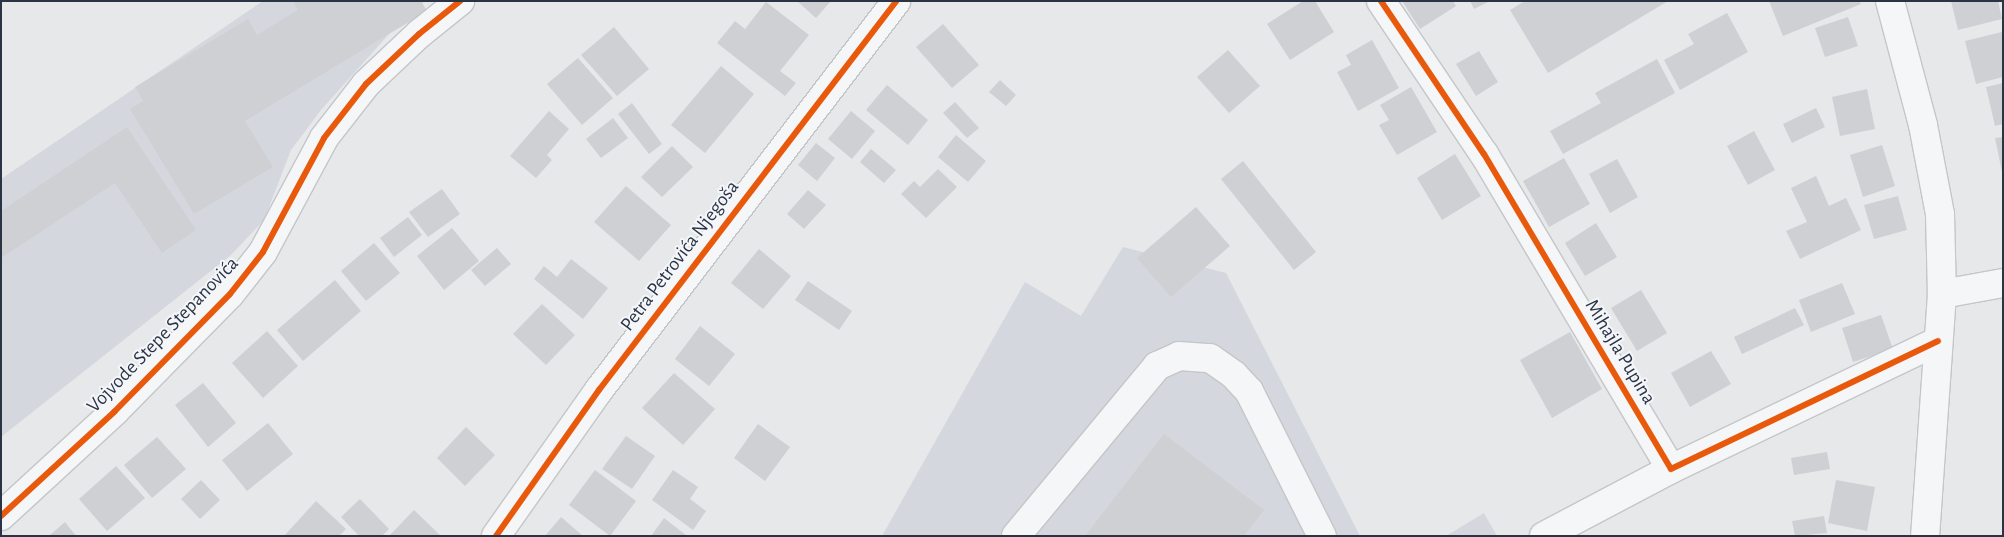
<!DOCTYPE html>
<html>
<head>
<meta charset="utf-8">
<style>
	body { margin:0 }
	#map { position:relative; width:2004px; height:537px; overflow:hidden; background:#e6e8ea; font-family:"Alegreya Sans",sans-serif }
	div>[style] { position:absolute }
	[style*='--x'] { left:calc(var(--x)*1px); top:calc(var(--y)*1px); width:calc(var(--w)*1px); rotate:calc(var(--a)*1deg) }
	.built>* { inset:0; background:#d4d7dd }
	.building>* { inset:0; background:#ced0d3 }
	.roads { filter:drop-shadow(1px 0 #c4c6c8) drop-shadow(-1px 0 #c4c6c8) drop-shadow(0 1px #c4c6c8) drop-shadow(0 -1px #c4c6c8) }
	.minor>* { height:28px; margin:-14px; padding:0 14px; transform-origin:14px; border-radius:14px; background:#f5f6f7 }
	.cycleway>* { height:6px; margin:-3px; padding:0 3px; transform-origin:3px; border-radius:3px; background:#e8590c }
	span { translate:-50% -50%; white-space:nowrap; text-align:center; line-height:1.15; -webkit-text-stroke:4px #f4f6f9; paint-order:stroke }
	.street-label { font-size:20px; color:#2b3445 }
	.frame { position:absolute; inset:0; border:2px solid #2b3445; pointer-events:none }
</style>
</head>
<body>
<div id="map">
	<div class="built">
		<i style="clip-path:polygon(263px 1px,425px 1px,389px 34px,321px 110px,291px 150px,264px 220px,231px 255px,1px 437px,1px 179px)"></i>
		<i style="clip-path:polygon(1123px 247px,1226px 273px,1360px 536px,882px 536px,1025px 282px,1081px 316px)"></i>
		<i style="clip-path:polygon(1484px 513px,1497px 536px,1446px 536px)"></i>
	</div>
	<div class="building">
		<i style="clip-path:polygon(296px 1px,421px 1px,427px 11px,245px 121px,273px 167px,194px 214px,130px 109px,143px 101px,135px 87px,248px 19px,257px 35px,298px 10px,294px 3px)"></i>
		<i style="clip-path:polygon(797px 1px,831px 1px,816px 18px)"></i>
		<i style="clip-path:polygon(1303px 1px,1315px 1px,1334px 32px,1290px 60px,1267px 24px)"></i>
		<i style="clip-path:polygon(1402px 1px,1453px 1px,1456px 6px,1420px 29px)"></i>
		<i style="clip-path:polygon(1470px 1px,1490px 1px,1474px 9px)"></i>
		<i style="clip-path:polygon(1525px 1px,1668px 1px,1548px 73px,1510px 10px)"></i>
		<i style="clip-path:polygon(1769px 1px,1859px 1px,1861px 4px,1783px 36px)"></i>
		<i style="clip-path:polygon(1951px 1px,1998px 1px,2002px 19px,1958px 30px)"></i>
		<i style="clip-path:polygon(766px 2px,809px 35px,780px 71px,796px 83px,785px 96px,717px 43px,735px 21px,745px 29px)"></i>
		<i style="clip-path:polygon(1727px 13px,1748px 52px,1680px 90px,1664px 60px,1694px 44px,1688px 34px)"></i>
		<i style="clip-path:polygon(1848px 17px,1858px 46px,1825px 57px,1815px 28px)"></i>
		<i style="clip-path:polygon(943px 24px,979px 65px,952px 88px,916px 47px)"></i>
		<i style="clip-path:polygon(614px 27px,649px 69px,617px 96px,581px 55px)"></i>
		<i style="clip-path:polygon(2002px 32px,2003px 77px,1976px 84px,1965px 41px)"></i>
		<i style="clip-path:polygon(1372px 40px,1399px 88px,1358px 111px,1337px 72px,1351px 65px,1346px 55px)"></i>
		<i style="clip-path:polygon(1228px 50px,1260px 86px,1229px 113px,1197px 77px)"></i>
		<i style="clip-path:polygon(1479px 51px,1498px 82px,1476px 96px,1456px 64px)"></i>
		<i style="clip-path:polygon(578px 58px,613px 98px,582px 125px,547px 84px)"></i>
		<i style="clip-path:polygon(1657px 59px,1675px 93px,1563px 154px,1550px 131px,1601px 103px,1595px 93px)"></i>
		<i style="clip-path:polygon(721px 66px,754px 94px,705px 153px,671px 125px)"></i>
		<i style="clip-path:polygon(1000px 80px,1016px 95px,1006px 106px,989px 92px)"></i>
		<i style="clip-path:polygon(2003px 83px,2003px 124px,1995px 126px,1986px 87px)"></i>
		<i style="clip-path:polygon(887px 85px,928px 120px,908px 145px,866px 110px)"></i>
		<i style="clip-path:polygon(1411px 87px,1437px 132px,1397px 155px,1379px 125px,1389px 120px,1380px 105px)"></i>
		<i style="clip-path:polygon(1867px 89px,1875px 129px,1840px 136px,1832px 97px)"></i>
		<i style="clip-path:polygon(955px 102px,979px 128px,967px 138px,943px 113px)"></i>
		<i style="clip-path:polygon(632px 103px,662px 144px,649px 154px,618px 114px)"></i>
		<i style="clip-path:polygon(1816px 108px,1825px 127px,1792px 143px,1783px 124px)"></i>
		<i style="clip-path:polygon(549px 111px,569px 129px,547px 155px,552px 160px,536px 178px,510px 156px)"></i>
		<i style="clip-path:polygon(851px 111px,875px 131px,852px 159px,828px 139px)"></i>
		<i style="clip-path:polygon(613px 118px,628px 138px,601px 158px,586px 139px)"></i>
		<i style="clip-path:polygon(127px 127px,196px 230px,162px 253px,115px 183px,1px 258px,1px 211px)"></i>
		<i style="clip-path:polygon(1754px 131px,1775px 170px,1748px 185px,1727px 146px)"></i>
		<i style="clip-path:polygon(956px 135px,986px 161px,968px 182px,938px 157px)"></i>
		<i style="clip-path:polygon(2003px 137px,2003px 172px,2002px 172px,1995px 138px)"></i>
		<i style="clip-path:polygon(816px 143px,835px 158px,817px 181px,798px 165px)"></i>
		<i style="clip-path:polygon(1882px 145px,1895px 186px,1863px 197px,1850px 155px)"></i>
		<i style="clip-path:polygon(672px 146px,693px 167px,662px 197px,641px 177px)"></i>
		<i style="clip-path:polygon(871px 149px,896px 170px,884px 183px,860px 162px)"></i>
		<i style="clip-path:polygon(1455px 154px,1481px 196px,1442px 220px,1417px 178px)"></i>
		<i style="clip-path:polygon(1564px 158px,1590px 204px,1549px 227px,1523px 181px)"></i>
		<i style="clip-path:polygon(1617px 159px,1638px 197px,1610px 213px,1589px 174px)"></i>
		<i style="clip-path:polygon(1243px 161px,1316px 252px,1294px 270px,1221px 179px)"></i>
		<i style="clip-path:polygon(938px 169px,957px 187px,926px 218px,901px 194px,914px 181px,920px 187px)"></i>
		<i style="clip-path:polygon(1816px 176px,1829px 206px,1846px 198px,1861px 230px,1800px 259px,1786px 231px,1807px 222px,1791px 188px)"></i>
		<i style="clip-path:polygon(626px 186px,671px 225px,639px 261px,594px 222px)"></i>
		<i style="clip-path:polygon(442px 189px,460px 214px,428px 237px,409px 212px)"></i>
		<i style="clip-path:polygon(808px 190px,826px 205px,804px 229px,787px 214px)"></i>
		<i style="clip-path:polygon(1898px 196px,1907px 230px,1874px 239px,1864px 205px)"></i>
		<i style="clip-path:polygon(1196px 207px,1230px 246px,1171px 297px,1137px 258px)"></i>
		<i style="clip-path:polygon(408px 217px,422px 235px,394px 257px,380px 238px)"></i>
		<i style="clip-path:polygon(1596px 223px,1617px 257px,1585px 276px,1565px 243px)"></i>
		<i style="clip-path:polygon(452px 228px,479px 261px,444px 290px,417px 256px)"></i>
		<i style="clip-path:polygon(374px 243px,400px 273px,366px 301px,341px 271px)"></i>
		<i style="clip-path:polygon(497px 248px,511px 264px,485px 286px,471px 270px)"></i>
		<i style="clip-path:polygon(759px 249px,791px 276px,763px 309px,731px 283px)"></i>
		<i style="clip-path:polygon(571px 259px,608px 288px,583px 319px,534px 279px,544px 266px,557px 277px)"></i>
		<i style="clip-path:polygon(335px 280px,361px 311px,303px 361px,277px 330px)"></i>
		<i style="clip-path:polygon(808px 281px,852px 311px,839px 330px,795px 300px)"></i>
		<i style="clip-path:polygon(1842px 283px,1855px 314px,1811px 332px,1799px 300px)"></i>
		<i style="clip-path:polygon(1641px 290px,1667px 333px,1637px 351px,1611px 308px)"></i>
		<i style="clip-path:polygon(542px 304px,575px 335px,546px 365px,513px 334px)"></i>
		<i style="clip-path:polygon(1795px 308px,1804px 325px,1742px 354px,1734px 337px)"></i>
		<i style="clip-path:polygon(1881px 315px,1893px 349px,1853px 362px,1842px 328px)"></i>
		<i style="clip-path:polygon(700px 326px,735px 354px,709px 386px,675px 359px)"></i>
		<i style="clip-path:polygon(267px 331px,298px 366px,263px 398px,232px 363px)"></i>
		<i style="clip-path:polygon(1570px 332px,1602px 389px,1552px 418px,1520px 360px)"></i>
		<i style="clip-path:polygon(1711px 351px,1731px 384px,1690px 407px,1671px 373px)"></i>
		<i style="clip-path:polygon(674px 373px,715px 409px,683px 445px,642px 408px)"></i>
		<i style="clip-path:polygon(203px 383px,236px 423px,208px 447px,175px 405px)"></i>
		<i style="clip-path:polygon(268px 423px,293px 454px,247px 491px,222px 460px)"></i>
		<i style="clip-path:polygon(758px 424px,790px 447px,765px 481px,734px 458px)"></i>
		<i style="clip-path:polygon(466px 427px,495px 455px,465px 486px,437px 458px)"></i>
		<i style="clip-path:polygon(1164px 434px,1264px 510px,1244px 536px,1085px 536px)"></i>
		<i style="clip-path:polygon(626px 436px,655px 456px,632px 489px,602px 469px)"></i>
		<i style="clip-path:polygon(157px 437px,186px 469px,152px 498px,124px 465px)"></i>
		<i style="clip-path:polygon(1827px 452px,1830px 469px,1794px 475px,1791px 458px)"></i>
		<i style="clip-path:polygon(116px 466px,145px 498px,107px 531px,79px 499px)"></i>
		<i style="clip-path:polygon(595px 470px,636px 501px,610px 536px,569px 505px)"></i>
		<i style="clip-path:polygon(673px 470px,698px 487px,690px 499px,706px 511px,693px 530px,652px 500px)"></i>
		<i style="clip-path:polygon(201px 480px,220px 500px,200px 519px,181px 499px)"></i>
		<i style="clip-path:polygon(1836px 480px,1875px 487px,1867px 531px,1828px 523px)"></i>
		<i style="clip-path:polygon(360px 499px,389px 529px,382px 536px,359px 536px,341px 517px)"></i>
		<i style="clip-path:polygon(316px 501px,346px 529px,339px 536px,284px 536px)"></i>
		<i style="clip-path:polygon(414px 510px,441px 536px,389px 536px)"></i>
		<i style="clip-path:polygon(1824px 516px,1827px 533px,1795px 536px,1792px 521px)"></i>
		<i style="clip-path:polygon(561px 517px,583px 536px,545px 536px)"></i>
		<i style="clip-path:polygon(664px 518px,687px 536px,651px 536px)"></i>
		<i style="clip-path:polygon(65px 522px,76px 536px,49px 536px)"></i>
	</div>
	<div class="roads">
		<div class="minor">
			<i style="--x:1381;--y:1;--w:184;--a:56.1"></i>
			<i style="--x:1484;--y:154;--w:366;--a:59.3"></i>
			<i style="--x:1671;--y:469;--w:296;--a:-25.6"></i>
			<i style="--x:1890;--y:1;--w:128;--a:75.1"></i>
			<i style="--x:1923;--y:125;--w:91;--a:79.2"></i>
			<i style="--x:1940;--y:214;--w:80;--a:88.6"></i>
			<i style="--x:1942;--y:294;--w:243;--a:94"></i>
			<i style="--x:1942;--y:294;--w:62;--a:-10.2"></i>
			<i style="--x:1;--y:516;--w:154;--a:-42.6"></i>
			<i style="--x:114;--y:412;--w:165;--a:-45.5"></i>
			<i style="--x:230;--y:294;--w:53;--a:-51.8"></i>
			<i style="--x:263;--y:252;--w:129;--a:-61.8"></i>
			<i style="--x:324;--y:138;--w:68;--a:-52.1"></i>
			<i style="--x:366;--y:84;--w:73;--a:-43.3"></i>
			<i style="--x:419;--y:34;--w:53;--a:-38.8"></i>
			<i style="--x:496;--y:536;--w:179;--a:-54.8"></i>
			<i style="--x:599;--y:390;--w:489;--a:-52.6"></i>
			<i style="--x:1016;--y:536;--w:221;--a:-50.3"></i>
			<i style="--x:1157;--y:366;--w:24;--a:-24"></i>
			<i style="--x:1179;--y:356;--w:31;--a:4"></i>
			<i style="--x:1210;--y:358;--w:29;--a:35"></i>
			<i style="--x:1234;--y:375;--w:22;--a:47"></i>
			<i style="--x:1249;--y:391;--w:162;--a:63.3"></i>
			<i style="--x:1544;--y:536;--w:144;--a:-27.8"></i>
		</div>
	</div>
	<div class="cycleway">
		<i style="--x:1381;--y:1;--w:184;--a:56.1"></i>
		<i style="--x:1484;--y:154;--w:366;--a:59.3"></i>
		<i style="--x:1671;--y:469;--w:296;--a:-25.6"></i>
		<i style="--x:1;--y:516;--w:154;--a:-42.6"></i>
		<i style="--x:114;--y:412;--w:165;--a:-45.5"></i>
		<i style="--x:230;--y:294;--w:53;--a:-51.8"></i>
		<i style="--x:263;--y:252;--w:129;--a:-61.8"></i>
		<i style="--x:324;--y:138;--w:68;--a:-52.1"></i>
		<i style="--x:366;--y:84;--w:73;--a:-43.3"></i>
		<i style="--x:419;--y:34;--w:53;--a:-38.8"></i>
		<i style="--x:496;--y:536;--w:179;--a:-54.8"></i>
		<i style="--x:599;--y:390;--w:489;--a:-52.6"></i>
	</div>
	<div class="street-label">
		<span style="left:680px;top:256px;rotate:-53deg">Petra Petrovića Njegoša</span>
		<span style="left:163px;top:335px;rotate:-46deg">Vojvode Stepe Stepanovića</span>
		<span style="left:1620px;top:352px;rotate:59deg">Mihajla Pupina</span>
	</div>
	<div class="frame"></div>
</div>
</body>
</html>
